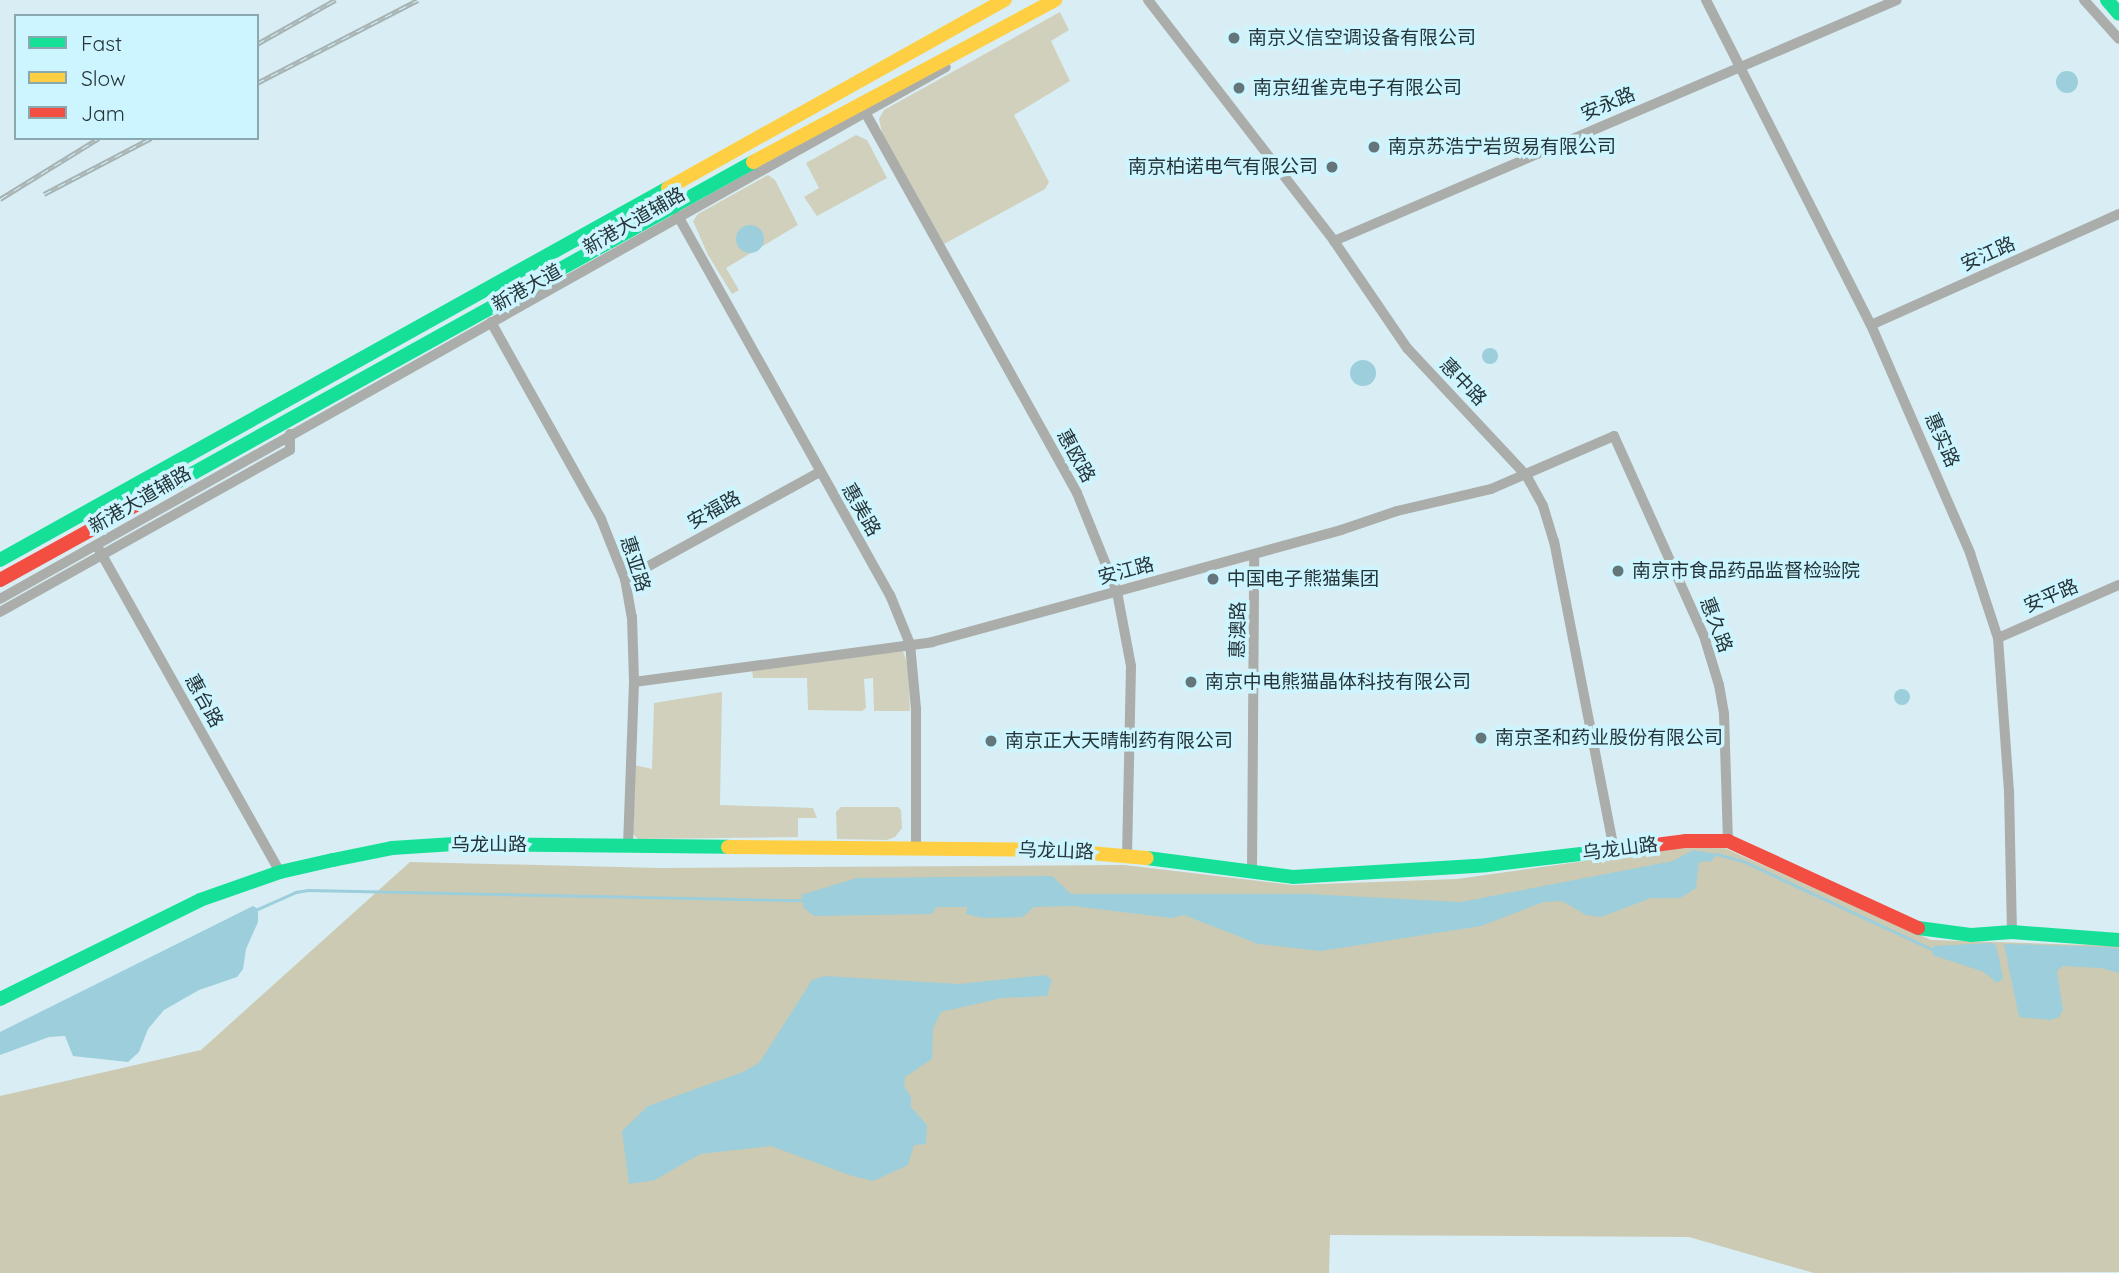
<!DOCTYPE html>
<html>
<head>
<meta charset="utf-8">
<style>
	body { margin:0 }
	#map { position:relative; width:2119px; height:1273px; overflow:hidden; background:#d8eef4; font-family:Quicksand,"Noto Sans SC",sans-serif }
	div>[style] { position:absolute }
	[style*='--x'] { left:calc(var(--x)*1px); top:calc(var(--y)*1px); width:calc(var(--w)*1px); rotate:calc(var(--a)*1deg) }
	.green>* { inset:0; background:#d1d0bc }
	.forest>* { inset:0; background:#cccab3 }
	.water>* { inset:0; background:#9ccedb }
	.round { border-radius:50% }
	.stream>* { height:2.5px; margin:-1.25px; padding:0 1.25px; transform-origin:1.25px; border-radius:1.25px; background:#9ccedb }
	.street>* { height:10px; margin:-5px; padding:0 5px; transform-origin:5px; border-radius:5px; background:#aaada9 }
	.fast>* { height:14px; margin:-7px; padding:0 7px; transform-origin:7px; border-radius:7px; background:#16e098 }
	.slow>* { height:14px; margin:-7px; padding:0 7px; transform-origin:7px; border-radius:7px; background:#ffcf43 }
	.jam>* { height:14px; margin:-7px; padding:0 7px; transform-origin:7px; border-radius:7px; background:#f24e42 }
	.rail>* { height:5px; margin-top:-2.5px; transform-origin:0; background:repeating-linear-gradient(90deg,#cdf5ff 0 8px,#a7b2b3 0 16px); box-sizing:border-box; border-block:2px solid #a7b2b3 }
	.dots>* { width:19px; height:19px; translate:-50% -50%; box-sizing:border-box; border:4px solid #cdf5ff; border-radius:50% }
	span { translate:-50% -50%; white-space:nowrap; text-align:center; line-height:1.15; -webkit-text-stroke:7px #cdf5ff; paint-order:stroke }
	.poi-label { font-size:19px; color:#253539 }
	.left { translate:0 -50%; text-align:left }
	.right { translate:-100% -50%; text-align:right }
	.street-label { font-size:19px; color:#253539 }
	.legend { position:absolute; left:14px; top:14px; width:245px; height:126px; box-sizing:border-box; background:#cdf5ff; border:2px solid #8aa8b0; margin:0; padding:9px 12px; list-style:none; font-size:21px; color:#253539 }
	.legend li { display:flex; align-items:center; gap:14px; height:35px }
	.legend b { width:35px; border:2px solid #8aa8b0 }
</style>
</head>
<body>
<div id="map">
	<div class="green">
		<i style="clip-path:polygon(1060px 12px,1069px 30px,1051px 41px,1070px 81px,1014px 115px,1049px 182px,1045px 189px,944px 244px,882px 133px,879px 119px,884px 110px)"></i>
		<i style="clip-path:polygon(856px 135px,867px 140px,887px 178px,817px 216px,804px 197px,819px 188px,806px 163px)"></i>
		<i style="clip-path:polygon(768px 175px,775px 180px,798px 225px,726px 268px,739px 290px,732px 294px,708px 255px,693px 221px,698px 214px)"></i>
		<i style="clip-path:polygon(903px 651px,908px 666px,910px 711px,874px 711px,873px 678px,864px 679px,866px 708px,862px 711px,808px 710px,807px 678px,753px 678px,752px 669px)"></i>
		<i style="clip-path:polygon(722px 692px,720px 805px,813px 808px,817px 818px,798px 818px,798px 837px,638px 839px,633px 834px,634px 765px,652px 769px,654px 703px)"></i>
		<i style="clip-path:polygon(841px 807px,898px 807px,901px 810px,902px 828px,895px 837px,887px 840px,837px 839px,836px 812px)"></i>
	</div>
	<div class="forest">
		<i style="clip-path:polygon(1720px 846px,1931px 940px,2119px 946px,2119px 1272px,1814px 1273px,1689px 1237px,1330px 1235px,1329px 1273px,0 1273px,0 1096px,201px 1050px,410px 862px,659px 868px,1124px 865px,1293px 885px,1457px 879px,1685px 847px)"></i>
	</div>
	<div class="water">
		<i class="round" style="left:2056px;top:71px;width:22px;height:22px"></i>
		<i class="round" style="left:736px;top:225px;width:28px;height:28px"></i>
		<i class="round" style="left:1482px;top:348px;width:16px;height:16px"></i>
		<i class="round" style="left:1350px;top:360px;width:26px;height:26px"></i>
		<i class="round" style="left:1894px;top:689px;width:16px;height:16px"></i>
		<i style="clip-path:polygon(1693px 850px,1717px 854px,1712px 861px,1699px 862px,1696px 888px,1680px 898px,1651px 898px,1601px 917px,1586px 915px,1562px 901px,1544px 902px,1481px 926px,1321px 951px,1258px 944px,1184px 915px,1171px 918px,1073px 906px,1034px 907px,1023px 917px,983px 918px,966px 914px,967px 907px,936px 907px,932px 914px,814px 916px,804px 908px,801px 895px,857px 878px,1052px 876px,1071px 894px,1308px 894px,1461px 902px,1673px 861px)"></i>
		<i style="clip-path:polygon(253px 906px,258px 909px,258px 922px,246px 949px,243px 969px,237px 977px,199px 990px,164px 1010px,148px 1029px,139px 1052px,128px 1062px,73px 1056px,65px 1036px,49px 1037px,0 1055px,0 1032px)"></i>
		<i style="clip-path:polygon(1991px 943px,1996px 945px,2003px 978px,1997px 983px,1984px 972px,1933px 955px,1932px 951px,1934px 946px)"></i>
		<i style="clip-path:polygon(2004px 944px,2109px 947px,2119px 949px,2119px 973px,2101px 968px,2063px 966px,2057px 971px,2063px 1010px,2059px 1017px,2051px 1020px,2019px 1017px)"></i>
		<i style="clip-path:polygon(1045px 975px,1052px 980px,1047px 996px,1002px 998px,941px 1012px,933px 1028px,932px 1059px,905px 1077px,904px 1086px,911px 1097px,911px 1107px,927px 1125px,926px 1144px,914px 1145px,908px 1165px,873px 1181px,849px 1175px,771px 1146px,700px 1154px,655px 1180px,629px 1184px,622px 1131px,648px 1106px,743px 1072px,760px 1062px,812px 980px,825px 976px,959px 984px)"></i>
	</div>
	<div class="stream">
		<i style="--x:1717;--y:854;--w:27;--a:15"></i>
		<i style="--x:1743;--y:861;--w:208;--a:25"></i>
		<i style="--x:258;--y:909;--w:42;--a:-24.1"></i>
		<i style="--x:296;--y:892;--w:12;--a:-9"></i>
		<i style="--x:308;--y:890;--w:494;--a:1.2"></i>
	</div>
	<div class="street">
		<i style="--x:1148;--y:0;--w:304;--a:52.3"></i>
		<i style="--x:1334;--y:241;--w:130;--a:55.7"></i>
		<i style="--x:1407;--y:348;--w:174;--a:46.9"></i>
		<i style="--x:1526;--y:475;--w:35;--a:61"></i>
		<i style="--x:1543;--y:506;--w:37;--a:73"></i>
		<i style="--x:1554;--y:541;--w:315;--a:79"></i>
		<i style="--x:1706;--y:0;--w:364;--a:63.1"></i>
		<i style="--x:1871;--y:325;--w:249;--a:66.5"></i>
		<i style="--x:1970;--y:553;--w:89;--a:71.8"></i>
		<i style="--x:1998;--y:638;--w:153;--a:85.9"></i>
		<i style="--x:2009;--y:791;--w:141;--a:88.8"></i>
		<i style="--x:2084;--y:0;--w:52;--a:48.1"></i>
		<i style="--x:865;--y:112;--w:436;--a:60.9"></i>
		<i style="--x:1077;--y:493;--w:107;--a:68"></i>
		<i style="--x:1117;--y:592;--w:75;--a:79.3"></i>
		<i style="--x:1131;--y:666;--w:189;--a:91.2"></i>
		<i style="--x:678;--y:216;--w:434;--a:60.8"></i>
		<i style="--x:890;--y:595;--w:53;--a:67.8"></i>
		<i style="--x:910;--y:644;--w:65;--a:84.7"></i>
		<i style="--x:916;--y:709;--w:140;--a:90"></i>
		<i style="--x:1334;--y:241;--w:612;--a:-23.17"></i>
		<i style="--x:491;--y:322;--w:226;--a:60.8"></i>
		<i style="--x:601;--y:519;--w:65;--a:68.2"></i>
		<i style="--x:625;--y:579;--w:39;--a:80"></i>
		<i style="--x:632;--y:617;--w:65;--a:88.2"></i>
		<i style="--x:634;--y:682;--w:164;--a:92.1"></i>
		<i style="--x:1871;--y:325;--w:272;--a:-24.1"></i>
		<i style="--x:97;--y:546;--w:374;--a:60.7"></i>
		<i style="--x:625;--y:579;--w:222;--a:-28.8"></i>
		<i style="--x:0;--y:599;--w:1085;--a:-29.35"></i>
		<i style="--x:0;--y:612;--w:332;--a:-29.2"></i>
		<i style="--x:290;--y:450;--w:16;--a:-90"></i>
		<i style="--x:1998;--y:638;--w:132;--a:-23.7"></i>
		<i style="--x:634;--y:682;--w:301;--a:-7.6"></i>
		<i style="--x:932;--y:642;--w:424;--a:-15.3"></i>
		<i style="--x:1341;--y:530;--w:59;--a:-18.7"></i>
		<i style="--x:1397;--y:511;--w:97;--a:-13.2"></i>
		<i style="--x:1491;--y:489;--w:134;--a:-23.3"></i>
		<i style="--x:1614;--y:436;--w:219;--a:65.8"></i>
		<i style="--x:1704;--y:636;--w:51;--a:73"></i>
		<i style="--x:1719;--y:685;--w:29;--a:80"></i>
		<i style="--x:1724;--y:714;--w:127;--a:88.2"></i>
		<i style="--x:1252;--y:873;--w:319;--a:-89.6"></i>
	</div>
	<div class="fast">
		<i style="--x:2107;--y:0;--w:18;--a:49"></i>
		<i style="--x:170;--y:486;--w:667;--a:-29.06"></i>
		<i style="--x:0;--y:560;--w:765;--a:-29.11"></i>
		<i style="--x:1147;--y:858;--w:147;--a:7.4"></i>
		<i style="--x:1293;--y:877;--w:194;--a:-3.5"></i>
		<i style="--x:1487;--y:865;--w:138;--a:-6.7"></i>
		<i style="--x:1918;--y:928;--w:53;--a:7.5"></i>
		<i style="--x:1971;--y:935;--w:41;--a:-4.2"></i>
		<i style="--x:2012;--y:932;--w:107;--a:4.3"></i>
		<i style="--x:0;--y:999;--w:223;--a:-26.3"></i>
		<i style="--x:200;--y:900;--w:85;--a:-19.3"></i>
		<i style="--x:280;--y:872;--w:54;--a:-12.8"></i>
		<i style="--x:333;--y:860;--w:60;--a:-11.5"></i>
		<i style="--x:392;--y:848;--w:62;--a:-3.7"></i>
		<i style="--x:454;--y:844;--w:274;--a:0.6"></i>
	</div>
	<div class="slow">
		<i style="--x:753;--y:162;--w:343;--a:-28.2"></i>
		<i style="--x:668;--y:188;--w:386;--a:-29.2"></i>
		<i style="--x:728;--y:847;--w:327;--a:0.5"></i>
		<i style="--x:1055;--y:850;--w:92;--a:5"></i>
	</div>
	<div class="jam">
		<i style="--x:0;--y:580;--w:194;--a:-28.9"></i>
		<i style="--x:1624;--y:849;--w:63;--a:-7.4"></i>
		<i style="--x:1686;--y:841;--w:42;--a:0"></i>
		<i style="--x:1728;--y:841;--w:209;--a:24.6"></i>
	</div>
	<div class="rail">
		<i style="--x:257;--y:44;--w:90;--a:-29.4"></i>
		<i style="--x:257;--y:83;--w:181;--a:-27.3"></i>
		<i style="--x:44;--y:194;--w:121;--a:-27.6"></i>
		<i style="--x:0;--y:199;--w:116;--a:-31.6"></i>
	</div>
	<div class="dots">
		<i style="left:1234px;top:38px;background:#64767a"></i>
		<i style="left:1239px;top:88px;background:#64767a"></i>
		<i style="left:1374px;top:147px;background:#64767a"></i>
		<i style="left:1332px;top:167px;background:#64767a"></i>
		<i style="left:1618px;top:571px;background:#64767a"></i>
		<i style="left:1213px;top:579px;background:#64767a"></i>
		<i style="left:1191px;top:682px;background:#64767a"></i>
		<i style="left:1481px;top:738px;background:#64767a"></i>
		<i style="left:991px;top:741px;background:#64767a"></i>
	</div>
	<div class="poi-label">
		<span class="left" style="left:1248px;top:38px">南京义信空调设备有限公司</span>
		<span class="left" style="left:1253px;top:88px">南京纽雀克电子有限公司</span>
		<span class="left" style="left:1388px;top:147px">南京苏浩宁岩贸易有限公司</span>
		<span class="right" style="left:1318px;top:167px">南京柏诺电气有限公司</span>
		<span class="left" style="left:1632px;top:571px">南京市食品药品监督检验院</span>
		<span class="left" style="left:1227px;top:579px">中国电子熊猫集团</span>
		<span class="left" style="left:1205px;top:682px">南京中电熊猫晶体科技有限公司</span>
		<span class="left" style="left:1495px;top:738px">南京圣和药业股份有限公司</span>
		<span class="left" style="left:1005px;top:741px">南京正大天晴制药有限公司</span>
	</div>
	<div class="street-label">
		<span style="left:1608px;top:104px;rotate:-23deg">安永路</span>
		<span style="left:634px;top:221px;rotate:-30deg">新港大道辅路</span>
		<span style="left:1988px;top:254px;rotate:-24deg">安江路</span>
		<span style="left:527px;top:288px;rotate:-29deg">新港大道</span>
		<span style="left:1463px;top:382px;rotate:46deg">惠中路</span>
		<span style="left:1942px;top:440px;rotate:66deg">惠实路</span>
		<span style="left:1076px;top:456px;rotate:61deg">惠欧路</span>
		<span style="left:140px;top:500px;rotate:-30deg">新港大道辅路</span>
		<span style="left:714px;top:510px;rotate:-29deg">安福路</span>
		<span style="left:861px;top:510px;rotate:60deg">惠美路</span>
		<span style="left:635px;top:564px;rotate:72deg">惠亚路</span>
		<span style="left:1126px;top:571px;rotate:-15deg">安江路</span>
		<span style="left:2051px;top:596px;rotate:-23deg">安平路</span>
		<span style="left:1716px;top:625px;rotate:69deg">惠久路</span>
		<span style="left:1238px;top:630px;rotate:-89deg">惠澳路</span>
		<span style="left:204px;top:701px;rotate:61deg">惠台路</span>
		<span style="left:489px;top:845px">乌龙山路</span>
		<span style="left:1620px;top:849px;rotate:-7deg">乌龙山路</span>
		<span style="left:1056px;top:851px;rotate:2deg">乌龙山路</span>
	</div>
	<ul class="legend">
	<li><b style="height:9px;background:#16e098"></b>Fast</li>
	<li><b style="height:9px;background:#ffcf43"></b>Slow</li>
	<li><b style="height:9px;background:#f24e42"></b>Jam</li>
	</ul>
</div>
</body>
</html>
